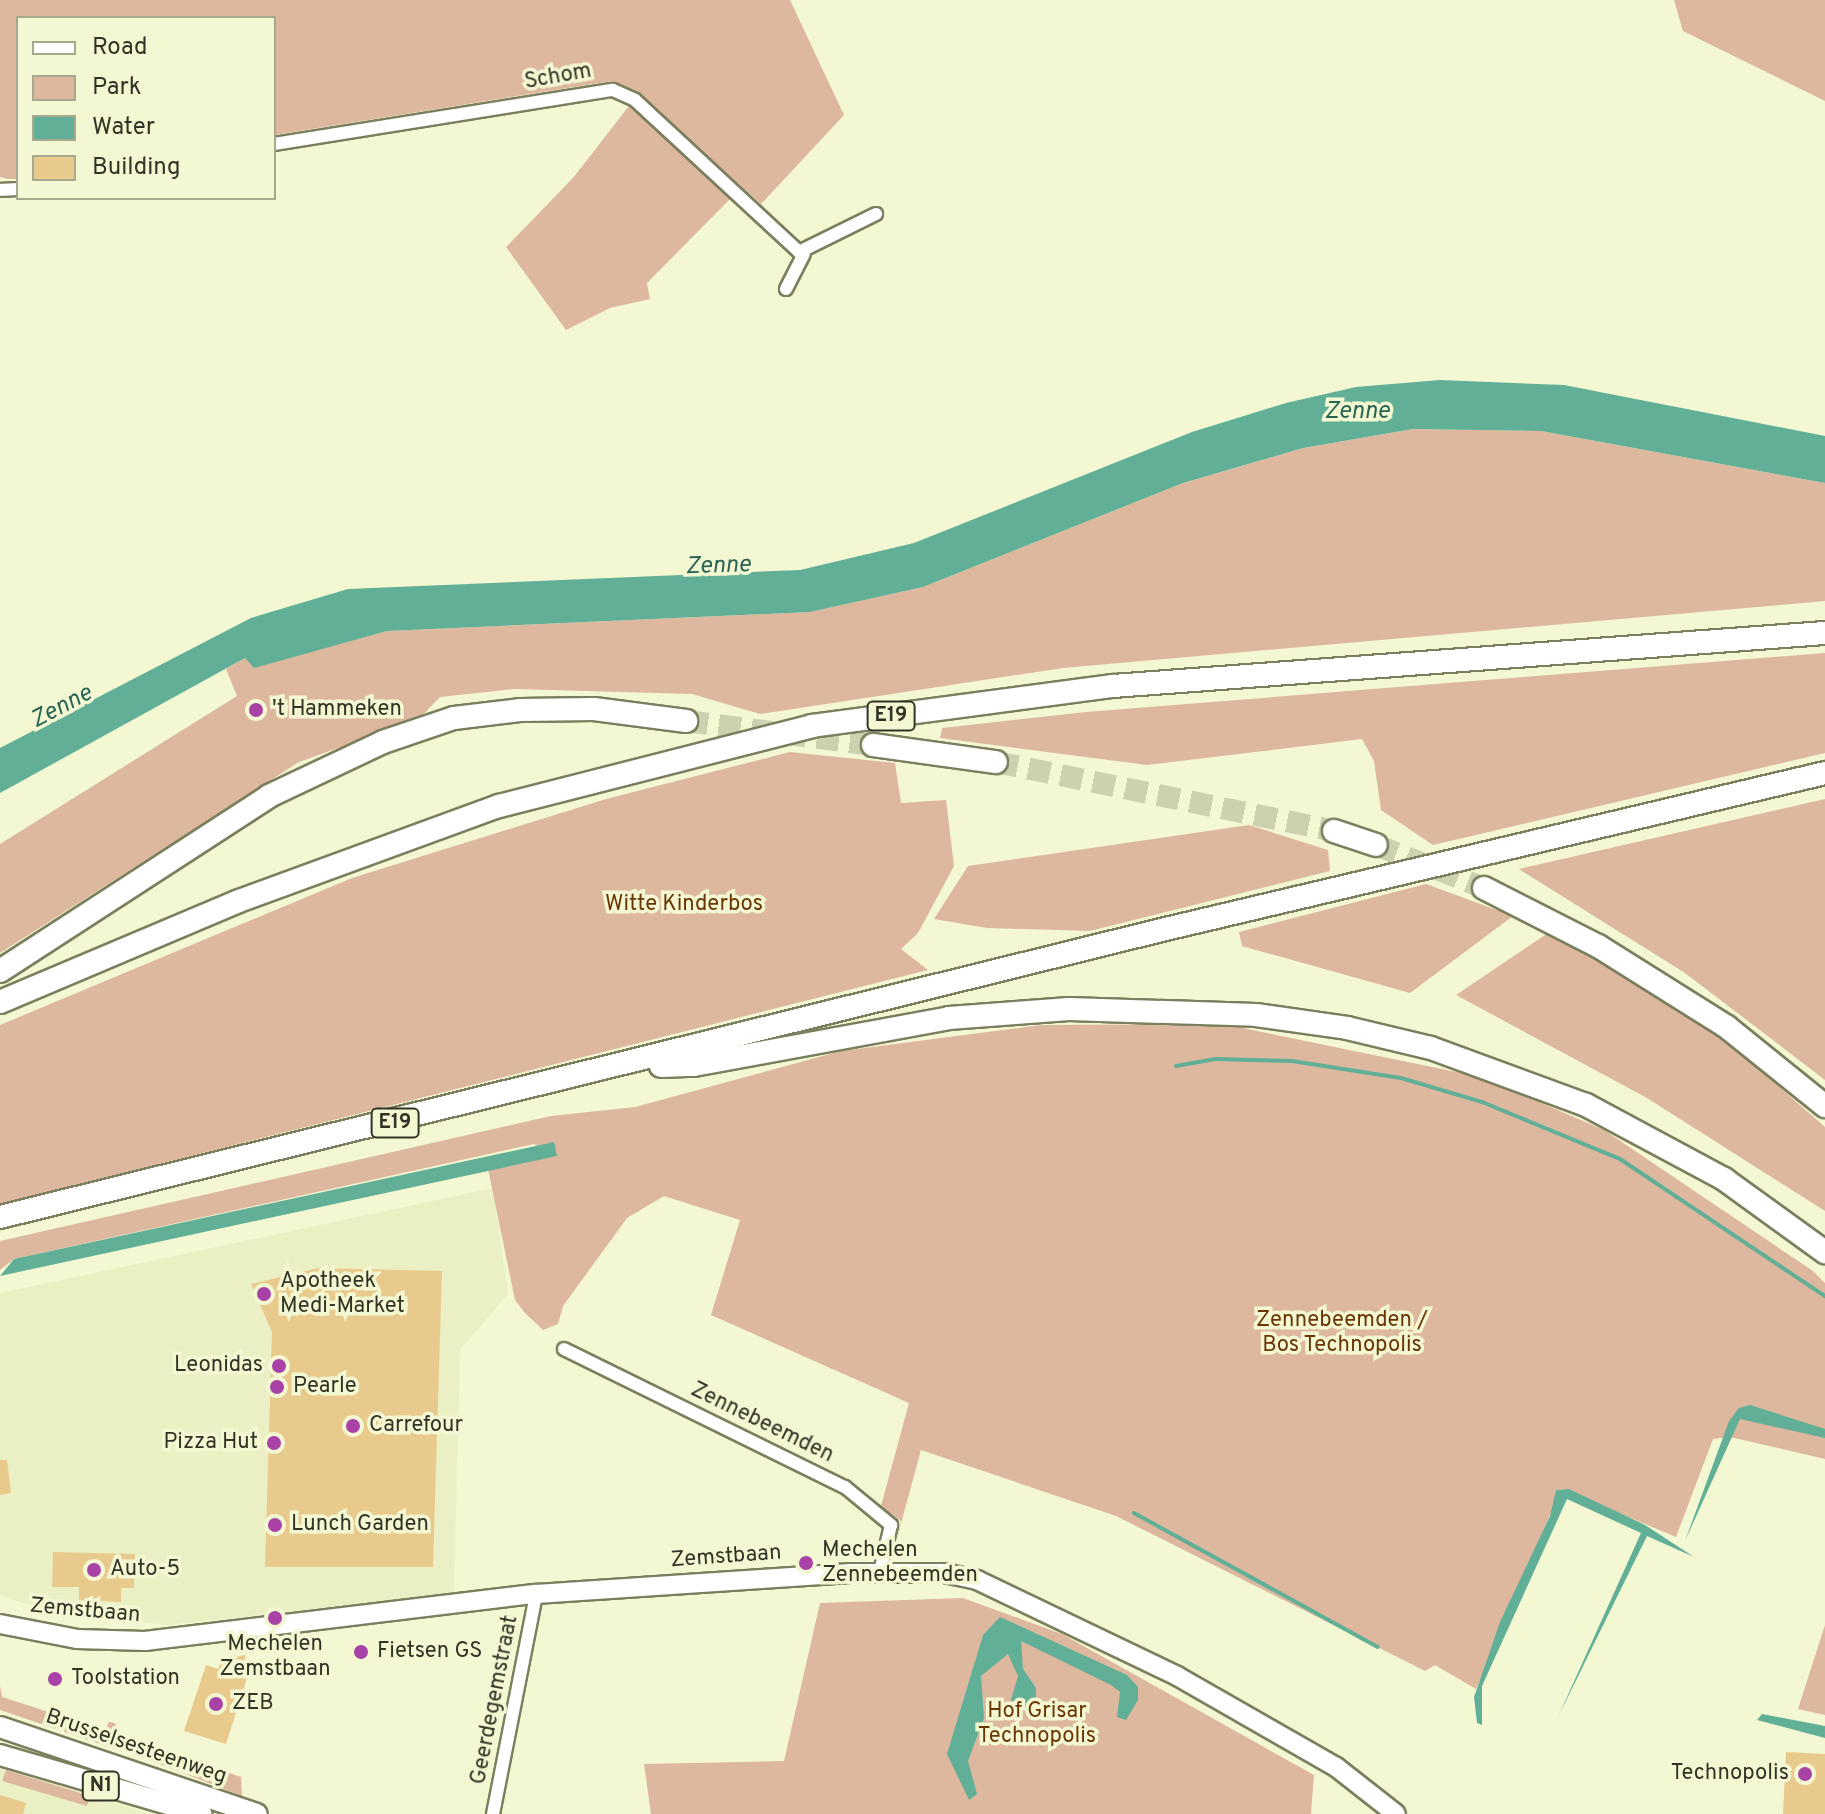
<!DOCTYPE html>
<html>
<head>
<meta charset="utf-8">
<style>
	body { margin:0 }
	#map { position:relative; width:1825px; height:1814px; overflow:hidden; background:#f3f8d3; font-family:Overpass,sans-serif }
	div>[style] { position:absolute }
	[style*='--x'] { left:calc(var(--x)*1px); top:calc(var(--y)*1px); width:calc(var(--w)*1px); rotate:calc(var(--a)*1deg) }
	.built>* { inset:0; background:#eaf0c3 }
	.green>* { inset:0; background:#ddb89f }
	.water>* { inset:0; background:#61af97 }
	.stream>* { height:4px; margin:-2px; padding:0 2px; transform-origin:2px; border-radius:2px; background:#61af97 }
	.building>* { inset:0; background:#e9ca8d }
	.highway-tunnel>* { height:22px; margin-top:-11px; transform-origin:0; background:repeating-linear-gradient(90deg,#ccd1b0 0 22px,transparent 0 33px) }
	.roads { filter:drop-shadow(2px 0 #7b7f5e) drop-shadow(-2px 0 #7b7f5e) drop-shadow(0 2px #7b7f5e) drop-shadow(0 -2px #7b7f5e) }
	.street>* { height:12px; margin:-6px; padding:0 6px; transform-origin:6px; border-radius:6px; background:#fff }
	.secondary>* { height:18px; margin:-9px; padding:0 9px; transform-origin:9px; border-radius:9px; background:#fff }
	.primary>* { height:20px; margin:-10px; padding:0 10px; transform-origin:10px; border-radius:10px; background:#fff }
	.highway>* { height:22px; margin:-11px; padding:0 11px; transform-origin:11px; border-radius:11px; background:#fff }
	.dots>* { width:22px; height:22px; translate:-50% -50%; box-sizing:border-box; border:4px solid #f3f8d3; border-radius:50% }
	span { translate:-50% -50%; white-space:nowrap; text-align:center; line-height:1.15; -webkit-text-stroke:7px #f3f8d3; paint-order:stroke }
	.shield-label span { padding:2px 6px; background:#f3f8d3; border:2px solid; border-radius:6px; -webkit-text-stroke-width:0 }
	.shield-label { font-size:20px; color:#323325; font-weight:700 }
	.street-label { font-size:22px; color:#323325 }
	.poi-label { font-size:22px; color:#323325 }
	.left { translate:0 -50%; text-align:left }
	.right { translate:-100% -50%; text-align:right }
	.park-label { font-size:22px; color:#693505 }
	.water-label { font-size:24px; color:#276453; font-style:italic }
	.legend { position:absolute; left:16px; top:16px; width:260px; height:184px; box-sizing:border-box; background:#f3f8d3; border:2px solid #a6a98d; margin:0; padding:10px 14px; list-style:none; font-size:24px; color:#323325 }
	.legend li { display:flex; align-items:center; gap:16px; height:40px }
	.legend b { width:40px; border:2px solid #a6a98d }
</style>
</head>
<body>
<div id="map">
	<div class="built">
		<i style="clip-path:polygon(493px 1188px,508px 1294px,460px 1350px,454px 1593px,168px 1625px,52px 1613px,0 1595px,0 1293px)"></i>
		<i style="clip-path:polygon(0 1768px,6px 1769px,149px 1814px,0 1814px)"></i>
	</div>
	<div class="green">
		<i style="clip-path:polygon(0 0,790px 0,844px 115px,761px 204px,633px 90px,612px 81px,274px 135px,274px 18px,18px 18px,18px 179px,8px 179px,0 177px)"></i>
		<i style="clip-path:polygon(1674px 0,1825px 0,1825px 101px,1683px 31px)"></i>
		<i style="clip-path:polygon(632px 102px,734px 195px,647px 283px,650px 299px,610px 308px,566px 330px,506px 247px,573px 178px)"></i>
		<i style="clip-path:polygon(1413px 429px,1541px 431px,1825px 483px,1825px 601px,1063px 668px,760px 714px,692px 694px,514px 689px,440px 697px,419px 719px,299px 762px,0 953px,0 844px,237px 696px,226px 669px,245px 658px,254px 667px,387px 631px,810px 612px,923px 587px,1183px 483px,1303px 448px)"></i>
		<i style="clip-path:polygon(1825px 653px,1825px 753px,1433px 845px,1381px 810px,1374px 761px,1362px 739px,1147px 765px,940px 738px,942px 728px,1086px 712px)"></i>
		<i style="clip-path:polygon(790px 752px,895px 763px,901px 803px,946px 800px,954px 866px,918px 933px,901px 949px,928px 970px,0 1204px,0 1025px,352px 878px,606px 799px)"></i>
		<i style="clip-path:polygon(1825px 799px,1825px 1080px,1685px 973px,1519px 869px)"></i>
		<i style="clip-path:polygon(1249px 825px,1328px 850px,1330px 871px,1090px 931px,987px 928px,934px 919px,968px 866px)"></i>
		<i style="clip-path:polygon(1426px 884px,1513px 916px,1410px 993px,1242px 946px,1239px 932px)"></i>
		<i style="clip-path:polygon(1551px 931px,1704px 1021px,1825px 1127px,1825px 1211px,1647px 1098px,1456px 995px)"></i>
		<i style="clip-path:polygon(1223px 1024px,1481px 1077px,1604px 1130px,1813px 1271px,1825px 1283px,1825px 1459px,1730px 1437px,1713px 1439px,1676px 1537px,1561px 1489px,1476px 1689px,1435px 1665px,1425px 1671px,1116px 1516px,921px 1450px,893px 1553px,901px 1521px,881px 1506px,909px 1403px,711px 1315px,740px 1220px,664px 1196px,627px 1218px,563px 1306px,558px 1324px,543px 1330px,525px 1313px,515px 1300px,488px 1169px,556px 1156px,534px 1144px,14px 1259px,0 1270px,0 1241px,551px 1116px,635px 1107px,841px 1051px,1041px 1025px)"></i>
		<i style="clip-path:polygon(963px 1598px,1062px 1634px,1314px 1775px,1311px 1814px,651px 1814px,644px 1764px,784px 1761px,820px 1603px)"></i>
		<i style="clip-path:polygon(1825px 1625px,1825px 1715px,1798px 1709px)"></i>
		<i style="clip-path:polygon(0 1686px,2px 1697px,105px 1730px,109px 1722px,115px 1723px,118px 1750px,0 1710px)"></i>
		<i style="clip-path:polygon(139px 1741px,241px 1777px,242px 1796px,134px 1754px)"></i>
		<i style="clip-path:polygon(6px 1770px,90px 1796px,87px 1806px,2px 1781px)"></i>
	</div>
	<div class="water">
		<i style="clip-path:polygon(1440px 380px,1564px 385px,1825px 436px,1825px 483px,1541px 431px,1413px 429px,1303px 448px,1183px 483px,923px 587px,810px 612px,387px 631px,254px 668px,245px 658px,0 793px,0 748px,251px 618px,348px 589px,800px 570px,914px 543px,1192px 432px,1286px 403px,1356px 387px)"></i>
		<i style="clip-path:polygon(554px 1142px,557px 1156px,0 1276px,14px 1259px)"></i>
		<i style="clip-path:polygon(1750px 1405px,1825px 1429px,1825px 1438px,1740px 1419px,1685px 1541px,1729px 1421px,1739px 1408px)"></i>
		<i style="clip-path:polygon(1569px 1489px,1645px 1525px,1694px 1557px,1647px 1536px,1558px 1717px,1641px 1533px,1567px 1499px,1482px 1686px,1482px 1725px,1477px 1723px,1474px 1697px,1500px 1622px,1550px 1516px,1556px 1490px)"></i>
		<i style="clip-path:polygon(1000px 1617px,1127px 1675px,1138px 1687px,1138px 1700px,1126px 1720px,1117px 1717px,1120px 1692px,1111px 1685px,1021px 1641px,1023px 1669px,1036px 1688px,1036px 1704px,1023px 1710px,1011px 1700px,1018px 1676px,1008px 1654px,981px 1676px,984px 1718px,968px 1761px,977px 1794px,969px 1800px,947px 1754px,983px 1635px)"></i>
		<i style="clip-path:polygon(1762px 1714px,1825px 1726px,1825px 1738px,1757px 1720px)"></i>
	</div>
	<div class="stream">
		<i style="--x:1176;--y:1066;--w:40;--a:-10"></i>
		<i style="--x:1215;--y:1059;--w:77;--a:1.5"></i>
		<i style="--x:1292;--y:1061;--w:110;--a:8.9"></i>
		<i style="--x:1401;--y:1078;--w:84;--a:16.5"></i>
		<i style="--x:1482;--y:1102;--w:149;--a:22.4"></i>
		<i style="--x:1620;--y:1159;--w:247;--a:33.8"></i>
		<i style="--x:1134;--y:1513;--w:278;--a:28.8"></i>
	</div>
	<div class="building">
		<i style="clip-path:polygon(318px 1268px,442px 1271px,433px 1567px,265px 1567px,272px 1332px,251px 1284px)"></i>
		<i style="clip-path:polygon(0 1460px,7px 1460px,11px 1493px,0 1495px)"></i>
		<i style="clip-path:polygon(53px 1552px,135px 1554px,134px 1588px,121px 1588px,121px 1602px,79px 1600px,79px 1587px,52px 1587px)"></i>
		<i style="clip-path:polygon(245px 1655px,248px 1675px,226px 1744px,184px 1731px,206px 1665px,218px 1669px,222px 1659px)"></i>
		<i style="clip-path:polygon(1786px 1752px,1825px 1754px,1825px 1814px,1783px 1814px)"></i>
		<i style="clip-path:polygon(0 1795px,26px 1803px,23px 1814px,0 1814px)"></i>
	</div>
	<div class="highway-tunnel">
		<i style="--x:686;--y:721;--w:189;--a:7.3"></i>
		<i style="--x:996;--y:762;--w:345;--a:11.5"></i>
		<i style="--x:1376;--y:845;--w:116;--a:21.7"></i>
	</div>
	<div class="roads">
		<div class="street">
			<i style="--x:274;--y:144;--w:343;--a:-9.1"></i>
			<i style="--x:613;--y:90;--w:24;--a:24"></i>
			<i style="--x:635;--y:100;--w:224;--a:42.8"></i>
			<i style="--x:799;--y:252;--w:86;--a:-26.3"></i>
			<i style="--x:0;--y:190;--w:18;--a:-3"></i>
			<i style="--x:786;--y:289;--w:39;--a:-63"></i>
			<i style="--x:564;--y:1349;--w:313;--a:26.2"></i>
			<i style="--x:845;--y:1487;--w:60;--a:39.6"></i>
			<i style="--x:891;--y:1525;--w:48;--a:103.2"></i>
			<i style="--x:493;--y:1814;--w:224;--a:-78.9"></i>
		</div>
		<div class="secondary">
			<i style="--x:0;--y:1624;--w:78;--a:11"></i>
			<i style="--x:77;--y:1639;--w:68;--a:1.7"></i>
			<i style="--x:145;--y:1641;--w:394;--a:-6.9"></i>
			<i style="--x:536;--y:1594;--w:316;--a:-3.8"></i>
			<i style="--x:851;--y:1573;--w:93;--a:0"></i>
			<i style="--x:944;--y:1573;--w:34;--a:12"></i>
			<i style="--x:977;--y:1580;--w:222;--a:25.6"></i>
			<i style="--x:1177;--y:1676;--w:183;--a:29.8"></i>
			<i style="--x:1336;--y:1767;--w:76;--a:38.1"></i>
		</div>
		<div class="primary">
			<i style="--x:0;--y:1727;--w:271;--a:18.7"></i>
			<i style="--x:0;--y:1755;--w:210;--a:16.3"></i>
		</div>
		<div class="highway">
			<i style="--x:873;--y:745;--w:124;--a:7.9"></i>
			<i style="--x:1334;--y:831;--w:44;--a:18.4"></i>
			<i style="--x:1484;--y:888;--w:128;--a:27"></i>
			<i style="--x:1598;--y:946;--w:152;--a:32.1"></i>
			<i style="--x:1727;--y:1027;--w:126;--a:38.9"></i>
			<i style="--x:0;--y:971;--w:321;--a:-33"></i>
			<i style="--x:269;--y:796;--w:126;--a:-25.3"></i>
			<i style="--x:383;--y:742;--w:75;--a:-18.7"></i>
			<i style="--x:454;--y:718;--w:66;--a:-6.9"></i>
			<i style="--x:520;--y:710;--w:74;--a:-0.8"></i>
			<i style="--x:594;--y:709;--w:93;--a:7.4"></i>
			<i style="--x:0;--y:1002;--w:259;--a:-22.9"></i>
			<i style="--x:239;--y:901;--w:277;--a:-20.1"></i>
			<i style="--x:499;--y:806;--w:323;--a:-14.3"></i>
			<i style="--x:812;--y:726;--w:304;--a:-7.6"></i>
			<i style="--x:1113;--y:686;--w:714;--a:-4.26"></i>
			<i style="--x:661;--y:1066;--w:33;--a:-2"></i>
			<i style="--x:694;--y:1065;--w:259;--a:-10.4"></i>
			<i style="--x:949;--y:1018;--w:120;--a:-4.3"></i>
			<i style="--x:1069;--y:1009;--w:187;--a:1.8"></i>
			<i style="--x:1256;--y:1015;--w:92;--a:8.1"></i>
			<i style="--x:1347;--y:1028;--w:86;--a:13.4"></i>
			<i style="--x:1431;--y:1048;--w:165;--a:20.2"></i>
			<i style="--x:1586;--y:1105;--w:157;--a:28.2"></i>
			<i style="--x:1724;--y:1179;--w:125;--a:35.9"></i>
			<i style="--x:0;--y:1217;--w:1188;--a:-13.88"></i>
			<i style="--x:1153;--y:932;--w:691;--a:-13.31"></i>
		</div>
	</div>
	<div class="dots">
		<i style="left:256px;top:710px;background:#a842a7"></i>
		<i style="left:264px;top:1294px;background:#a842a7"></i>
		<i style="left:279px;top:1366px;background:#a842a7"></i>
		<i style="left:277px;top:1387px;background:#a842a7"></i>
		<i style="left:353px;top:1426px;background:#a842a7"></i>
		<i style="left:274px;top:1443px;background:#a842a7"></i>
		<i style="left:275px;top:1525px;background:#a842a7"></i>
		<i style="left:806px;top:1563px;background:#a842a7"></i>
		<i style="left:94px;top:1570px;background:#a842a7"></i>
		<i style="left:275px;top:1618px;background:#a842a7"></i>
		<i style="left:361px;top:1652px;background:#a842a7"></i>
		<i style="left:55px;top:1679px;background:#a842a7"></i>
		<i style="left:216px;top:1704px;background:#a842a7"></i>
		<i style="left:1805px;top:1774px;background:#a842a7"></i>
	</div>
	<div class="shield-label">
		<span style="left:891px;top:716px">E19</span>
		<span style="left:395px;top:1123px">E19</span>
		<span style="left:101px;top:1786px">N1</span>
	</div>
	<div class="street-label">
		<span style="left:558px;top:77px;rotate:-10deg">Schom</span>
		<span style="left:762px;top:1423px;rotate:26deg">Zennebeemden</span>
		<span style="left:726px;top:1557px;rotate:-4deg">Zemstbaan</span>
		<span style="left:85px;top:1611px;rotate:5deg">Zemstbaan</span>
		<span style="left:495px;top:1700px;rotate:-79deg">Geerdegemstraat</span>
		<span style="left:136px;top:1747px;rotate:19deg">Brusselsesteenweg</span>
	</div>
	<div class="poi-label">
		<span class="left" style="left:272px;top:710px">'t Hammeken</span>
		<span class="left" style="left:280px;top:1294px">Apotheek<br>Medi-Market</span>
		<span class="right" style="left:263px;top:1366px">Leonidas</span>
		<span class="left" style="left:293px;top:1387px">Pearle</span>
		<span class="left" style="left:369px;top:1426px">Carrefour</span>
		<span class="right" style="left:258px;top:1443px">Pizza Hut</span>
		<span class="left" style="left:291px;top:1525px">Lunch Garden</span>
		<span class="left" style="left:822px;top:1563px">Mechelen<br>Zennebeemden</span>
		<span class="left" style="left:110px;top:1570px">Auto-5</span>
		<span style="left:275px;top:1657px">Mechelen<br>Zemstbaan</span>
		<span class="left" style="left:377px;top:1652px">Fietsen GS</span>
		<span class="left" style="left:71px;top:1679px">Toolstation</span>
		<span class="left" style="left:232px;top:1704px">ZEB</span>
		<span class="right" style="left:1789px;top:1774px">Technopolis</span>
	</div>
	<div class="park-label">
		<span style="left:684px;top:905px">Witte Kinderbos</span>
		<span style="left:1342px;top:1333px">Zennebeemden /<br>Bos Technopolis</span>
		<span style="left:1037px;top:1724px">Hof Grisar<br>Technopolis</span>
	</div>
	<div class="water-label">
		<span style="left:1357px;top:413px">Zenne</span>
		<span style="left:718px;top:567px;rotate:-2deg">Zenne</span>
		<span style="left:62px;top:708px;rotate:-28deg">Zenne</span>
	</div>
	<ul class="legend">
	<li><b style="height:10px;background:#fff"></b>Road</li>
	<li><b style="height:22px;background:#ddb89f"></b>Park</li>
	<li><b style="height:22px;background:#61af97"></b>Water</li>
	<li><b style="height:22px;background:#e9ca8d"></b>Building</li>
	</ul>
</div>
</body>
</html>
